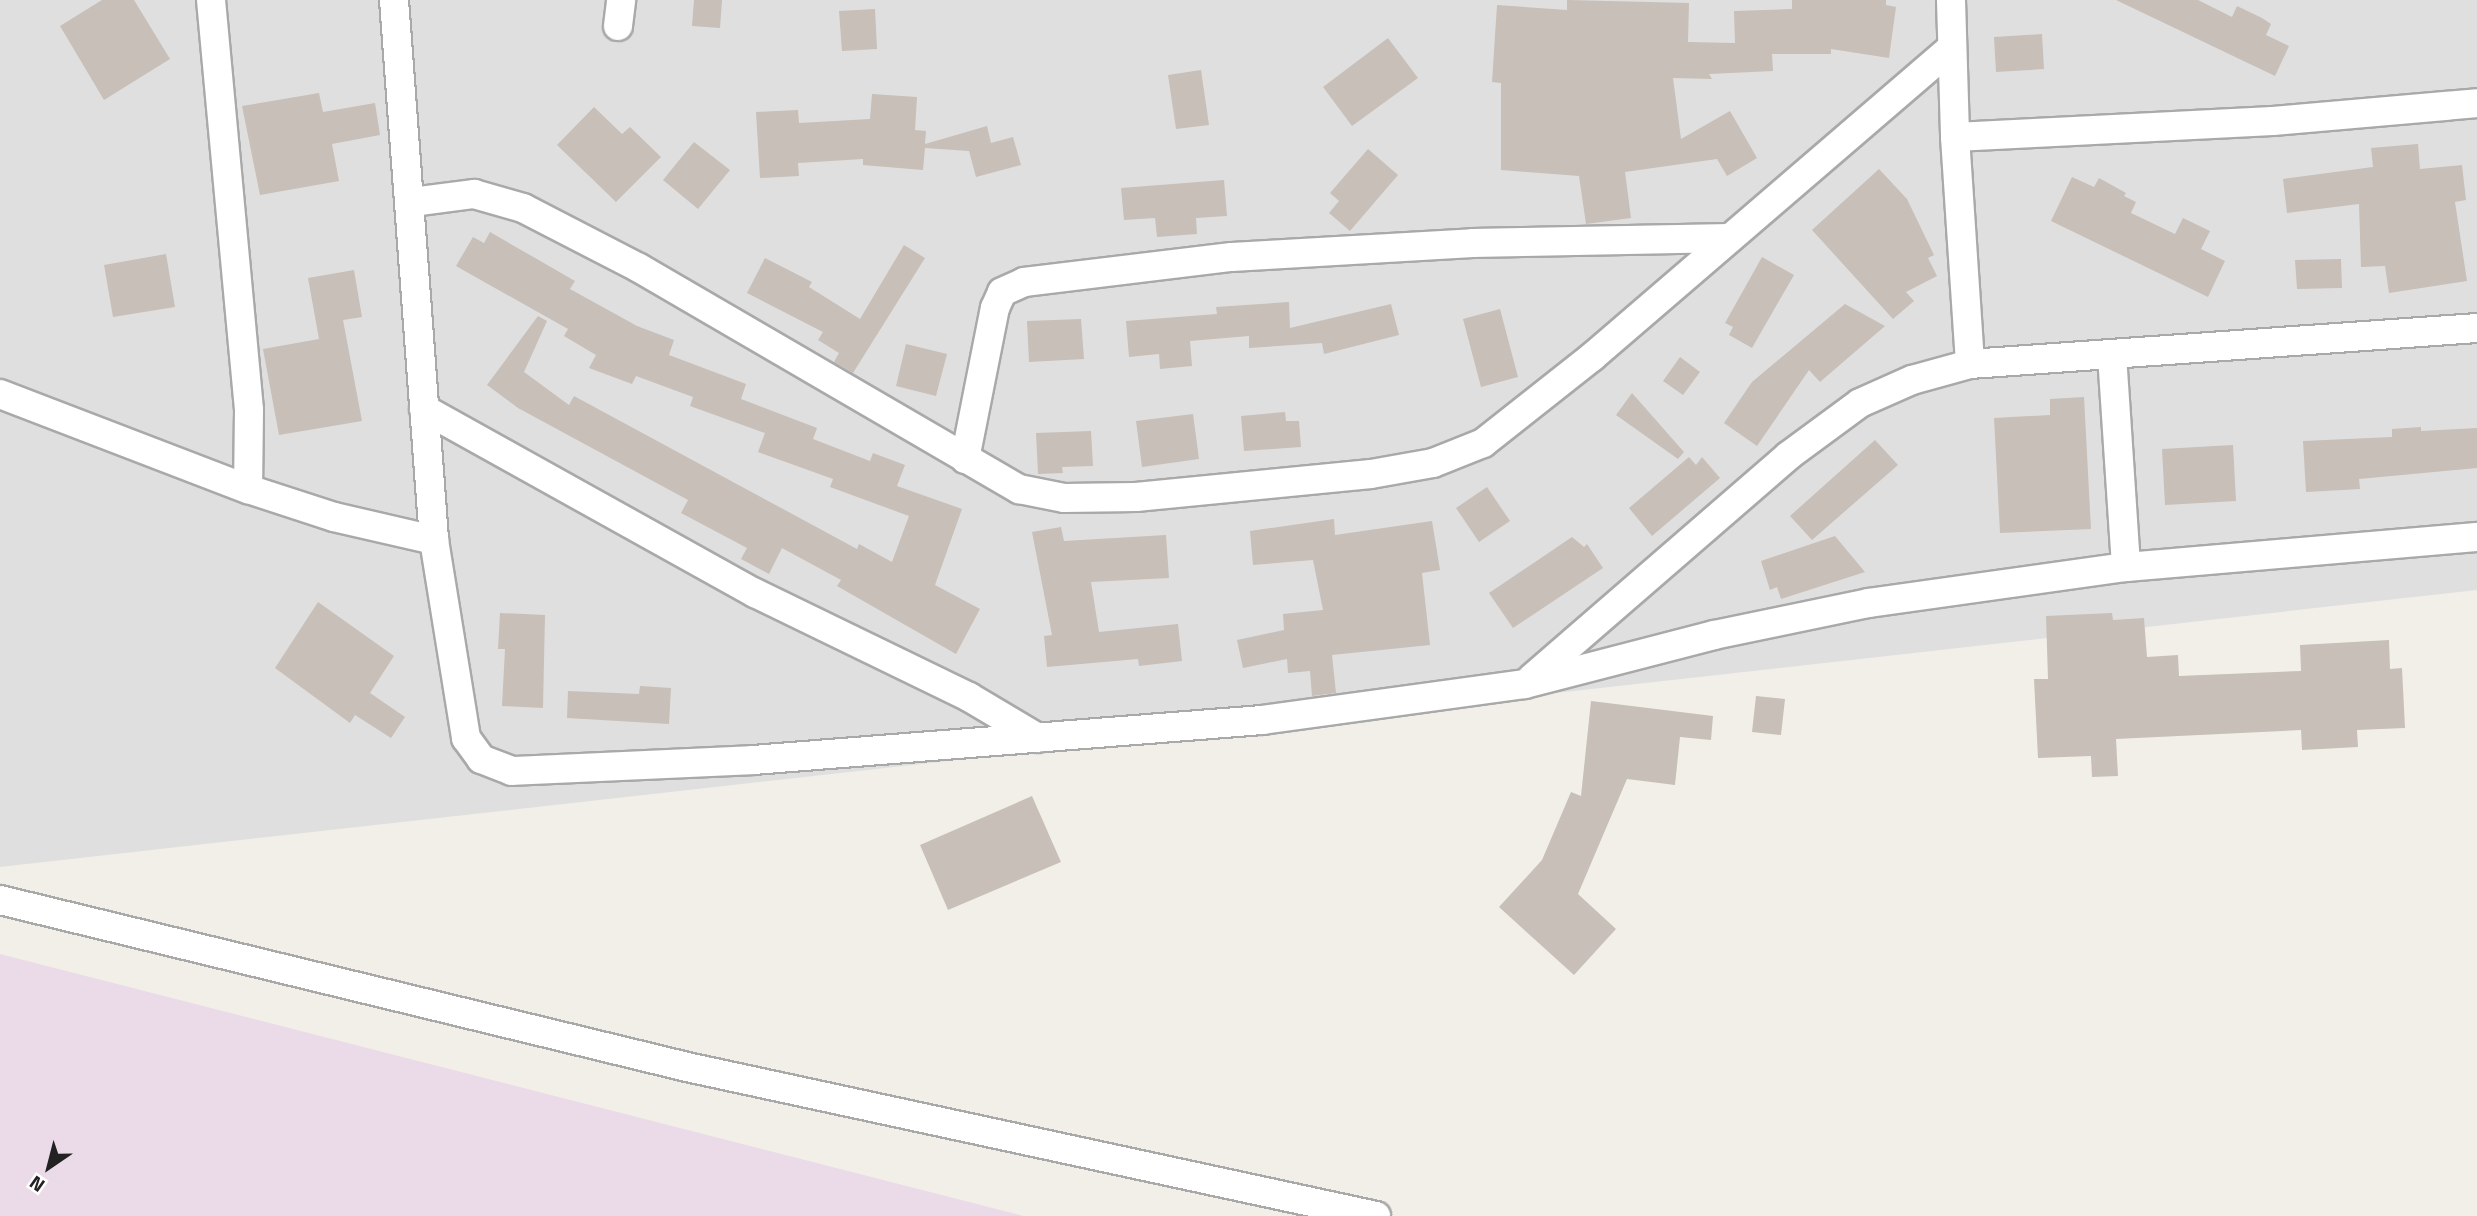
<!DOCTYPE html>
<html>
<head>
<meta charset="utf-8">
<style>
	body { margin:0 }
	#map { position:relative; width:2477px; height:1216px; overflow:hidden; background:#f2efe9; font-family:"Titillium Web",sans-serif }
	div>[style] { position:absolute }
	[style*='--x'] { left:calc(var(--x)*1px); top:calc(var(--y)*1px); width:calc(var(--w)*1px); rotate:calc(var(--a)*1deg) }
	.residential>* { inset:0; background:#e0dfdf }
	.industrial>* { inset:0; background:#ebdbe8 }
	.building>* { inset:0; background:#c7bfb8 }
	.roads { filter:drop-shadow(2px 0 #a9a9a9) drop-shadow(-2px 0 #a9a9a9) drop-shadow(0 2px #a9a9a9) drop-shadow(0 -2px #a9a9a9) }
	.street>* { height:28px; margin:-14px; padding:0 14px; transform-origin:14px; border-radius:14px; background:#fff }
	span { translate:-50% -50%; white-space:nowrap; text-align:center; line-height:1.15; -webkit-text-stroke:5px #fff; paint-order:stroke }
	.north { position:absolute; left:14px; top:1132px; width:70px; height:70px; -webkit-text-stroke:5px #fff; paint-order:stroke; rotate:215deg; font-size:19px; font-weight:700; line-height:28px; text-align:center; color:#222 }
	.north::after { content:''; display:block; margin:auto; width:24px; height:32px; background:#222; clip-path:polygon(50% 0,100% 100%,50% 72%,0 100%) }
</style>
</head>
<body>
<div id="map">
	<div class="residential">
		<i style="clip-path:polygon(0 0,2477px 0,2477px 590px,0 867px)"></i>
	</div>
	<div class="industrial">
		<i style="clip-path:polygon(0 954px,1024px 1216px,0 1216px)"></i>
	</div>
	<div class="building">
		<i style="clip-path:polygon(102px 0,134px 0,170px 59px,104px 100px,60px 26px)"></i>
		<i style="clip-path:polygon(694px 0,722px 0,720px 28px,692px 26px)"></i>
		<i style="clip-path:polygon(1567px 0,1689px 3px,1688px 42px,1735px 43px,1734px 11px,1792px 9px,1792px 0,1886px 0,1886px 5px,1896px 7px,1889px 58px,1831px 49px,1831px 54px,1772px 54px,1773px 71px,1709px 74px,1712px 79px,1673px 78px,1681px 139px,1730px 111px,1757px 158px,1727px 176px,1717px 159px,1625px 172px,1631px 218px,1586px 224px,1579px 176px,1501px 170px,1501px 83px,1492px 82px,1497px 5px,1567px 10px)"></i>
		<i style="clip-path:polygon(2116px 0,2198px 0,2232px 17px,2237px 6px,2262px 18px,2271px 24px,2266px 35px,2289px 46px,2275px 76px)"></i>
		<i style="clip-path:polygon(875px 9px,877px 49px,842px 51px,839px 11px)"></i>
		<i style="clip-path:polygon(2042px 34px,2044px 69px,1996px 72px,1994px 37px)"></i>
		<i style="clip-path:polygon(1388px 38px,1418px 78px,1352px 126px,1323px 87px)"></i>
		<i style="clip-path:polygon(1201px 70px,1209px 125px,1176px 129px,1168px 75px)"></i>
		<i style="clip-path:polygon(319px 93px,323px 112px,375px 103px,380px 135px,332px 144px,339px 181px,260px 195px,242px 106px)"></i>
		<i style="clip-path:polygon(872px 94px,917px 97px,915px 130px,926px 131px,925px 144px,987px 126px,991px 143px,1013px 137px,1021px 165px,976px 177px,969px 151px,925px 148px,923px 170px,863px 165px,863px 159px,798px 163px,799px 176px,760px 178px,756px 112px,798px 110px,799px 123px,870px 119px)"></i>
		<i style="clip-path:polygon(594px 107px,622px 134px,630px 127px,661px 157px,616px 202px,557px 145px)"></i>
		<i style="clip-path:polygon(694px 142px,730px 170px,698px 209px,663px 180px)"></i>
		<i style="clip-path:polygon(2418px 144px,2420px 169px,2462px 165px,2466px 200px,2455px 202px,2467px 281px,2389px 293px,2385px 266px,2361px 267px,2359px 204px,2287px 213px,2283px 179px,2373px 167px,2371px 148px)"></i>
		<i style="clip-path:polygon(1368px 149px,1398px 175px,1350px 231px,1329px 213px,1339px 201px,1330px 193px)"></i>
		<i style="clip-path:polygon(1879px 169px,1907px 199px,1934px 255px,1928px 258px,1937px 276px,1906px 292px,1914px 301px,1893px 319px,1812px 230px)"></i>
		<i style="clip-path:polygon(2072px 177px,2094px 187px,2099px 178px,2126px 193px,2124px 196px,2136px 202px,2131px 213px,2175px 234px,2183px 218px,2210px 231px,2201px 249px,2225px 261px,2208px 297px,2051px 221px)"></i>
		<i style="clip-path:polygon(1224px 180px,1227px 216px,1196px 218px,1197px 234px,1157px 237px,1155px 218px,1124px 220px,1121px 188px)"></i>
		<i style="clip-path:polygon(490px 232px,575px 281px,570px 289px,637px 326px,674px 340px,669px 355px,746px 384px,741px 399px,817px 428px,813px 439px,870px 461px,873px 453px,905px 465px,897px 486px,962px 509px,935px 585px,980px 609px,956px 654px,837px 586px,841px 580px,782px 548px,769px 574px,741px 559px,747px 548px,681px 513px,688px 500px,518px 408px,487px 385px,538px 316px,547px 321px,524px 372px,569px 405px,574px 396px,857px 549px,859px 544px,892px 562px,909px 516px,830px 487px,833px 479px,758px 452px,765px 433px,690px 406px,693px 397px,636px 376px,632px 384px,589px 368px,596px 355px,564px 336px,568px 329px,456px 266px,473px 237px,484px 243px)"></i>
		<i style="clip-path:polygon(904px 245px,925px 258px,853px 373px,834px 362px,839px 353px,818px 340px,823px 332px,747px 293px,765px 258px,812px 282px,809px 287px,860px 319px)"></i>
		<i style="clip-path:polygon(166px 254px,175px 307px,113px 317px,104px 265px)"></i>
		<i style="clip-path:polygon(1762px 257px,1794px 275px,1752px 348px,1729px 335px,1733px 327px,1725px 323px)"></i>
		<i style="clip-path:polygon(2341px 259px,2342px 288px,2297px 289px,2295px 260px)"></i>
		<i style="clip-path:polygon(354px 270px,362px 317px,343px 320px,362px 421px,279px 435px,263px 349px,319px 339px,308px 278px)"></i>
		<i style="clip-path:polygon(1289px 302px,1290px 328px,1391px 304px,1399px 335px,1324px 354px,1322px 343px,1249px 348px,1249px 336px,1190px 341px,1192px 366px,1160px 369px,1159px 354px,1129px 357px,1126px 321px,1217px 314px,1216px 307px)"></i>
		<i style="clip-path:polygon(1845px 304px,1885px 326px,1820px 382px,1809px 370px,1757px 446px,1724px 423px,1752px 382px)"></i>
		<i style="clip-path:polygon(1500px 309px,1518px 377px,1481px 387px,1463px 319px)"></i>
		<i style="clip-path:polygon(1081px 319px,1084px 359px,1029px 362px,1027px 321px)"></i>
		<i style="clip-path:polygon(906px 344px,947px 354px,936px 396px,896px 386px)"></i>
		<i style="clip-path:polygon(1680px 357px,1700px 372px,1683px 395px,1663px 381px)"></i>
		<i style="clip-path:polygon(1632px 393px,1684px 452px,1678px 459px,1616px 415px)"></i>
		<i style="clip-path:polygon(2084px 397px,2091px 529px,2000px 533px,1994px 418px,2050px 415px,2050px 399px)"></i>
		<i style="clip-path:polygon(1285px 412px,1286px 421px,1299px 421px,1301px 447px,1244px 451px,1241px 416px)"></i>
		<i style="clip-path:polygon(1193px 414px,1199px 459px,1142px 467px,1136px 421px)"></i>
		<i style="clip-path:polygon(2421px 427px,2421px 431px,2477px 428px,2477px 468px,2359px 479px,2360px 489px,2306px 492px,2303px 441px,2392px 437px,2392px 429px)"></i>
		<i style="clip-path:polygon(1091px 431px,1093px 466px,1062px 467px,1063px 473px,1038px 474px,1036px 433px)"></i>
		<i style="clip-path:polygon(1875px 440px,1898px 465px,1812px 540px,1790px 516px)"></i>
		<i style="clip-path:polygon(2233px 445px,2236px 501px,2165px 505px,2162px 449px)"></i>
		<i style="clip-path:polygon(1689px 457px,1696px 465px,1702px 457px,1720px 478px,1652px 536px,1629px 508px)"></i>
		<i style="clip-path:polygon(1487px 487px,1510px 521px,1479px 542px,1456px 508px)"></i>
		<i style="clip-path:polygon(1334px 519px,1335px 535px,1432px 521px,1440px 570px,1422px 573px,1430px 645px,1332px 655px,1336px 693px,1312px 696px,1310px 671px,1288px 673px,1287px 659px,1243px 668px,1237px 640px,1284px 630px,1283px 614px,1323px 610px,1313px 560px,1253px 565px,1250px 531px)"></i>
		<i style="clip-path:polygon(1061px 527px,1064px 541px,1166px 535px,1169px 578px,1091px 582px,1099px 632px,1178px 624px,1182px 661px,1139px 666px,1138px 659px,1047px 667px,1044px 636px,1052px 635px,1032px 532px)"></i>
		<i style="clip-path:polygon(1835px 536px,1865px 572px,1781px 599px,1777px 587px,1770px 590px,1761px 561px)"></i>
		<i style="clip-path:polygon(1572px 537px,1584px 547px,1587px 544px,1603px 568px,1513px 628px,1489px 593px)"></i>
		<i style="clip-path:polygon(318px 602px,394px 656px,370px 693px,405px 717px,391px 738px,355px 715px,350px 723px,275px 668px)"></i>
		<i style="clip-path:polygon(500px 613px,545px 615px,543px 708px,502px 706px,505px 649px,498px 649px)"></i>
		<i style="clip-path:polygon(2112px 613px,2113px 620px,2144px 618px,2147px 657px,2178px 655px,2179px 676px,2301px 671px,2300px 645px,2389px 640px,2390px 669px,2402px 668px,2405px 728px,2357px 730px,2358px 747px,2302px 750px,2301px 730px,2116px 739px,2118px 776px,2092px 777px,2091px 756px,2038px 758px,2034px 679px,2048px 679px,2046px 616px)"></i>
		<i style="clip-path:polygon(640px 686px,671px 688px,669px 724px,567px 718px,568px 691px,639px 694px)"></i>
		<i style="clip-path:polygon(1756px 696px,1785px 699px,1781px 735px,1752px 732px)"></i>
		<i style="clip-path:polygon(1591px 701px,1713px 716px,1711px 740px,1680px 737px,1675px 785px,1627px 779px,1578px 894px,1616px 929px,1574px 975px,1499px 907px,1542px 860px,1571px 792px,1581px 796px)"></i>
		<i style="clip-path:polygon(1032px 796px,1061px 862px,948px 910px,920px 845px)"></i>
	</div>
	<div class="roads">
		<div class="street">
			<i style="--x:211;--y:0;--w:412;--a:84.7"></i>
			<i style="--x:249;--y:410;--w:79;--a:90.7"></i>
			<i style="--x:394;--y:0;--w:541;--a:85.76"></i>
			<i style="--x:434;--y:540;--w:201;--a:80.8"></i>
			<i style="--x:466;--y:738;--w:26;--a:54"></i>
			<i style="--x:481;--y:759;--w:33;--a:21"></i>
			<i style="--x:512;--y:771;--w:241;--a:-2.6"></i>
			<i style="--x:753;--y:760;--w:511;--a:-4.49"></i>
			<i style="--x:1262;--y:720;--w:265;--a:-7.8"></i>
			<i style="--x:1525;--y:684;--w:195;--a:-14.5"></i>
			<i style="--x:1714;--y:635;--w:158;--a:-11.7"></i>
			<i style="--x:1869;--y:603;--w:260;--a:-8"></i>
			<i style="--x:2126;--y:567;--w:352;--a:-4.9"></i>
			<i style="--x:1951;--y:0;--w:137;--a:88.3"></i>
			<i style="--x:1955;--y:137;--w:227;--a:86.2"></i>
			<i style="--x:618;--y:26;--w:26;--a:-83"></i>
			<i style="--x:1955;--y:137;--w:318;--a:-2.9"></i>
			<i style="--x:2273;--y:121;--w:205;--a:-5"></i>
			<i style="--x:412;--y:202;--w:63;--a:-7.4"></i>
			<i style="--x:474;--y:194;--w:51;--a:15.9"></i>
			<i style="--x:523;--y:208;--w:131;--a:27.3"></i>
			<i style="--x:639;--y:268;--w:440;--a:30.2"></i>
			<i style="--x:1019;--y:489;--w:46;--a:11.3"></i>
			<i style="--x:1064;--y:498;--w:72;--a:-0.8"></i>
			<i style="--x:1136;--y:497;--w:236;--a:-5.6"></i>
			<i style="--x:1371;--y:474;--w:63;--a:-10.1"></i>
			<i style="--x:1433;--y:463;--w:54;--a:-21.8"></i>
			<i style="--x:1483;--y:443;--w:139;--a:-38.3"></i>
			<i style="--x:1592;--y:357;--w:474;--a:-40.7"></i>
			<i style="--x:2112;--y:355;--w:212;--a:86.2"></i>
			<i style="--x:0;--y:394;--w:266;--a:21"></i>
			<i style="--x:248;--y:489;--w:90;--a:18"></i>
			<i style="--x:334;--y:517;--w:103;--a:13"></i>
			<i style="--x:424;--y:409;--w:379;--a:29.1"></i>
			<i style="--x:755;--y:593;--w:238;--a:25.9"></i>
			<i style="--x:969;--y:697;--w:80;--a:30.7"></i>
			<i style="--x:965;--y:459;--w:154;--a:-78.8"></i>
			<i style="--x:995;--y:308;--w:17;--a:-66"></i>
			<i style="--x:1002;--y:292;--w:24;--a:-24"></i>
			<i style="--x:1024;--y:282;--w:209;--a:-6.9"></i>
			<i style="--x:1232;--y:257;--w:241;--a:-3.3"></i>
			<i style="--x:1473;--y:243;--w:256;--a:-1.1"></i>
			<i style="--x:1532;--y:678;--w:339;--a:-40.9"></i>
			<i style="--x:1788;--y:456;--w:89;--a:-36.4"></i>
			<i style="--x:1860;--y:403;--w:57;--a:-23.9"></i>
			<i style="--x:1912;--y:380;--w:60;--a:-15.4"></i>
			<i style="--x:1970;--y:364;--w:508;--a:-4.06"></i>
			<i style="--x:0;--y:900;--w:707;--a:13.66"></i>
			<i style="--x:687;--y:1067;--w:705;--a:12.2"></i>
		</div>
	</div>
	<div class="north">N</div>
</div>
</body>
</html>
